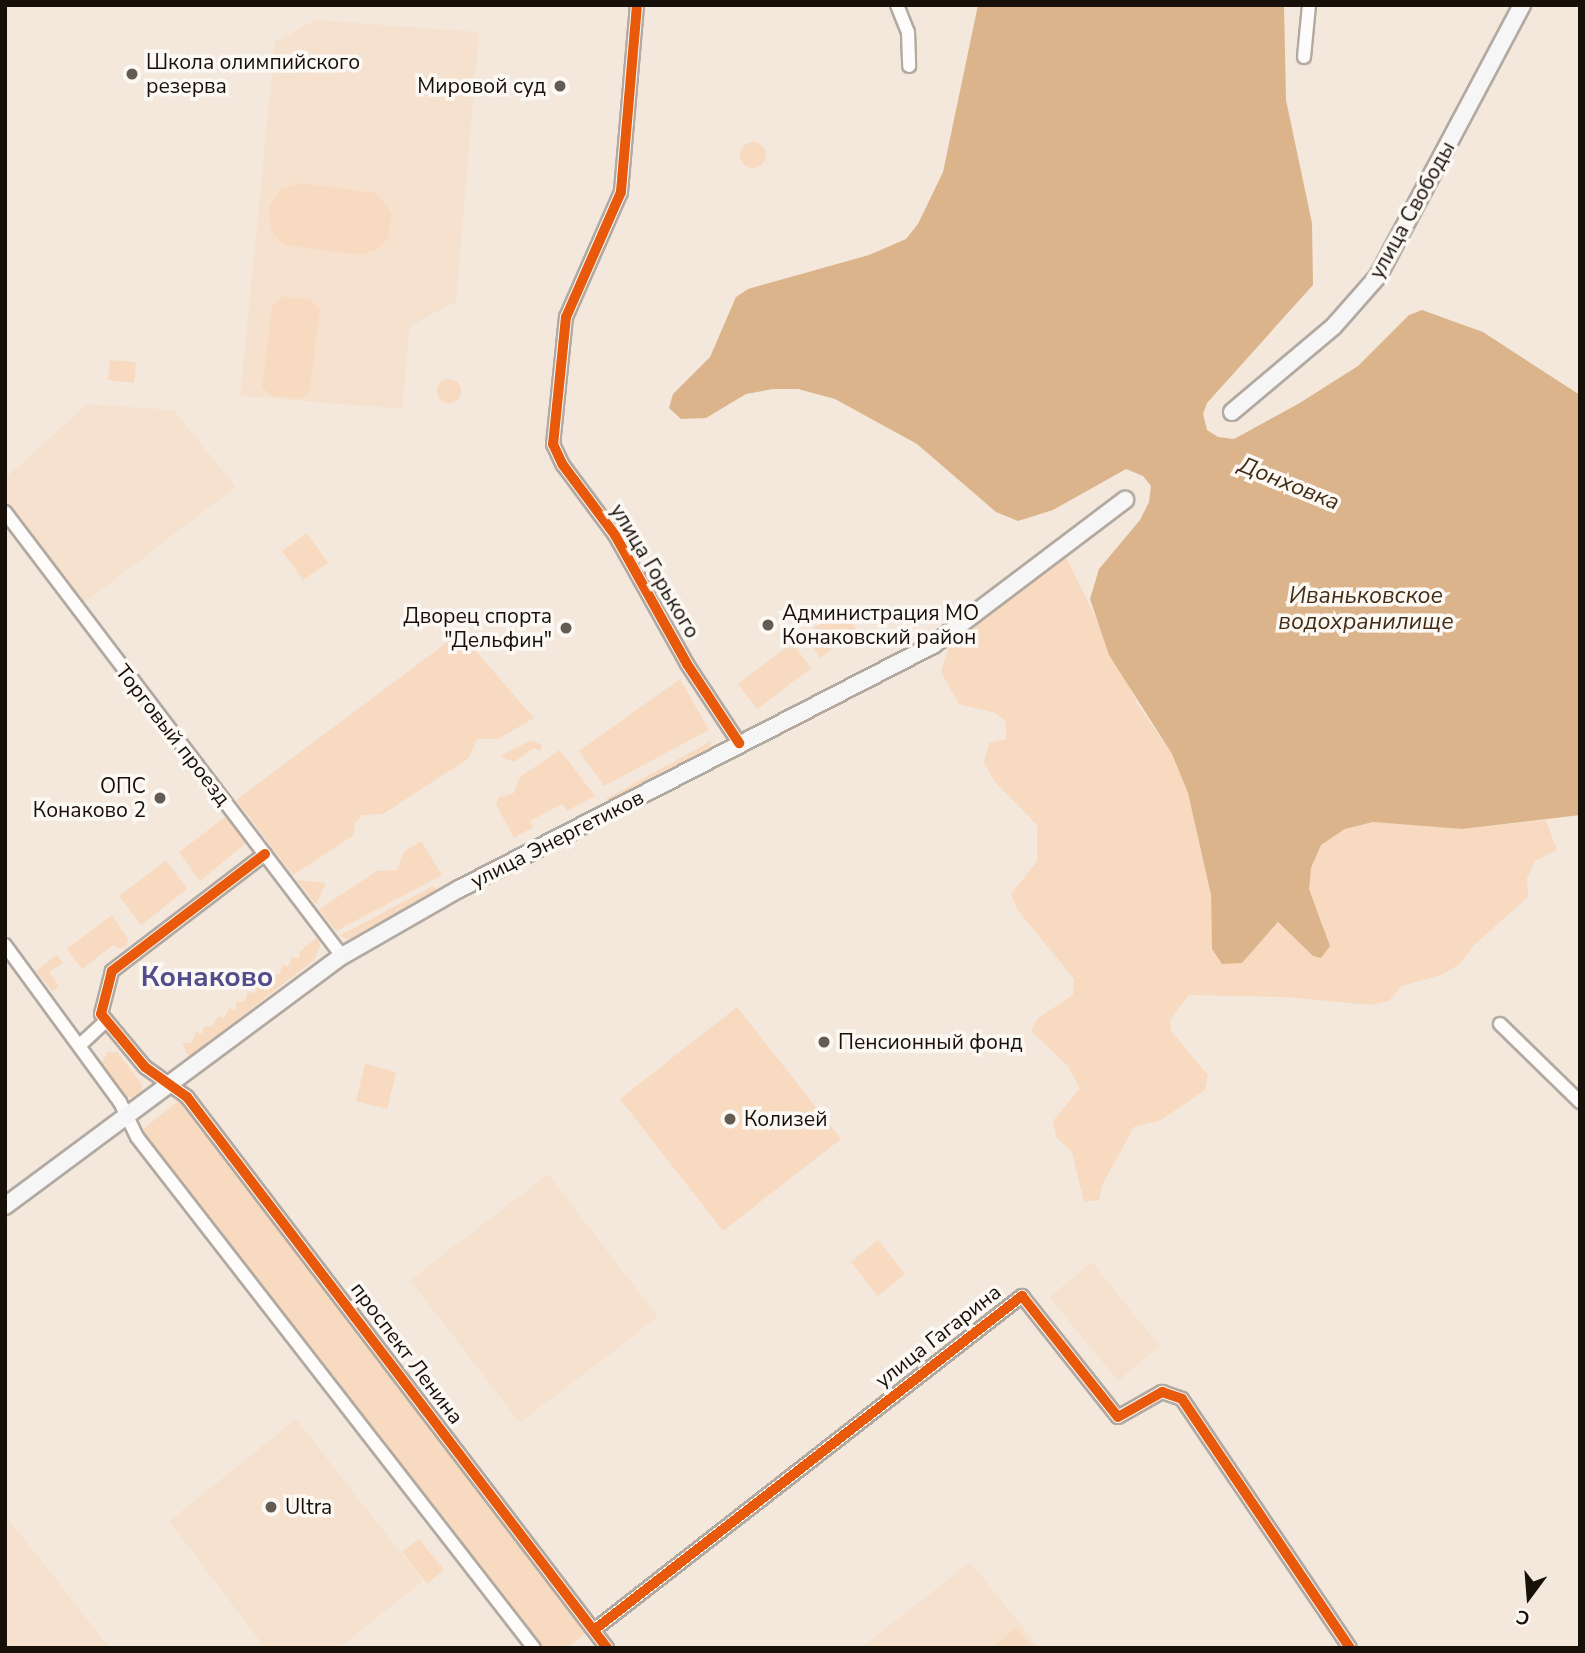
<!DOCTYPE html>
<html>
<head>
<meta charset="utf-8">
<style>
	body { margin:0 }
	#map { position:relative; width:1585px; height:1653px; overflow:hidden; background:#f4e8dd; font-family:"Nunito Sans",sans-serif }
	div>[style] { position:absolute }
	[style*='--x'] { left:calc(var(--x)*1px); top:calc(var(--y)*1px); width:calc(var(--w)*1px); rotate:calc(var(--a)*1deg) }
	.built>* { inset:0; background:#f6e1cf }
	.green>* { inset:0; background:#f7dabf }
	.round { border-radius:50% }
	.water>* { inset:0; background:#dcb48b }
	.roads { filter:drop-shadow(2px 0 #b2a9a1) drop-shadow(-2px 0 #b2a9a1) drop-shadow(0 2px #b2a9a1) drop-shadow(0 -2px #b2a9a1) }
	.minor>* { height:12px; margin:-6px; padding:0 6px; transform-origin:6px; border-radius:6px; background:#fdfcfa }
	.major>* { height:16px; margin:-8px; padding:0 8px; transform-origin:8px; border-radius:8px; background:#f7f6f6 }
	.cycleway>* { height:10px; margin:-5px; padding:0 5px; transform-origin:5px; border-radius:5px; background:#e8590c }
	.dots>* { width:19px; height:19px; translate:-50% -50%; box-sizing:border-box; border:4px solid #fcf8f4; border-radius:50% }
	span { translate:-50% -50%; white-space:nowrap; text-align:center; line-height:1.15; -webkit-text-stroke:7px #fcf8f4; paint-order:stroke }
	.poi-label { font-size:21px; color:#171009 }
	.left { translate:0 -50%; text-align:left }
	.right { translate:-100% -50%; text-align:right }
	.street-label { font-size:21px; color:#171009 }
	.water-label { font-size:23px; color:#432c15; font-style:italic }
	.district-label { font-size:28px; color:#524d8b; font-weight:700 }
	.frame { position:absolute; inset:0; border:7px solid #171009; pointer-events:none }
	.north { position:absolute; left:1494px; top:1562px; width:70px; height:70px; -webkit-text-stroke:5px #fcf8f4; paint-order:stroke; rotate:196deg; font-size:19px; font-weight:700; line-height:28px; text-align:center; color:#171009 }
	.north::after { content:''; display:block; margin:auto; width:24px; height:32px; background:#171009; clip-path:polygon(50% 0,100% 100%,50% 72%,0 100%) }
</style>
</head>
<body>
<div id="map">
	<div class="built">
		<i style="clip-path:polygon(315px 20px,479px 32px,456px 302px,410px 326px,402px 409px,240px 396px,275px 42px)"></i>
		<i style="clip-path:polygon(87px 404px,174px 410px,236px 487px,84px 603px,5px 499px,5px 478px)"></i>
		<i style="clip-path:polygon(548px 1174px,658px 1317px,520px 1423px,410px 1280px)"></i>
		<i style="clip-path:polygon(1092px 1262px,1160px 1346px,1118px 1381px,1049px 1297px)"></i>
		<i style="clip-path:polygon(296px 1419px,423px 1581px,339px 1648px,265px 1648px,169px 1521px)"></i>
		<i style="clip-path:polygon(5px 1515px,110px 1648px,5px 1648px)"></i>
		<i style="clip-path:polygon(970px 1562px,1039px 1648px,861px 1648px)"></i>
	</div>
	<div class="green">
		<i class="round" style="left:740px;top:142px;width:26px;height:26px"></i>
		<i style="clip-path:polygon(299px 183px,376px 193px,392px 213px,388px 239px,379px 248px,361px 255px,284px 245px,271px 231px,269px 206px,280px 190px)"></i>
		<i style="clip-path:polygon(284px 296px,311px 300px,320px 309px,310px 390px,302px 399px,271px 395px,262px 387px,272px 306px)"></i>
		<i style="clip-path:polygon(110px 360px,136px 362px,134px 383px,108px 380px)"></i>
		<i class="round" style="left:437px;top:379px;width:24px;height:24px"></i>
		<i style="clip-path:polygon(307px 533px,328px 563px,303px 580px,282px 551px)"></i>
		<i style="clip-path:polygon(1065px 555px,1138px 705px,1172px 754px,1188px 793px,1211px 895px,1212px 949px,1242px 963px,1278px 922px,1313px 956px,1323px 924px,1308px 889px,1311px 868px,1321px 845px,1345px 829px,1373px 822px,1462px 829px,1546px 820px,1557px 850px,1535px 861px,1527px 878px,1528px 897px,1473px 946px,1460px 964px,1441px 975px,1401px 986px,1389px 1001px,1371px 1005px,1285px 997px,1189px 995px,1170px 1020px,1171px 1031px,1208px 1075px,1205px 1090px,1161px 1120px,1134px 1127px,1102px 1185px,1099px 1200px,1084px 1202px,1072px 1152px,1056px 1137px,1053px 1121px,1080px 1088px,1067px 1065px,1031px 1031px,1038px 1018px,1073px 995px,1074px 979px,1017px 909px,1011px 894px,1037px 861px,1037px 825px,995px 782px,984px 763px,989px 743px,1006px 739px,1006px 722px,995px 713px,959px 704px,941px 672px,950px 642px)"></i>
		<i style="clip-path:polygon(841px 608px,857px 630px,820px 658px,804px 636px)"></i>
		<i style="clip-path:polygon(460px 633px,534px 718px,498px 739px,477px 739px,469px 758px,383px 814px,362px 815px,355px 823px,354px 835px,293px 875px,236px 800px)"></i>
		<i style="clip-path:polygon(792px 643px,811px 668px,757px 709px,738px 684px)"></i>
		<i style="clip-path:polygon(680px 679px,709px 730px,604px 786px,579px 751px)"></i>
		<i style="clip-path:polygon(530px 741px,541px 744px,541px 751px,534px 748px,514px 762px,500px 756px)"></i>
		<i style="clip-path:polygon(711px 741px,710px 749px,609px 804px,606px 799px)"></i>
		<i style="clip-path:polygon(560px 750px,595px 796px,567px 811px,562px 804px,530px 821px,533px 827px,514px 838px,496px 804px,499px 797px,513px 794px,520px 777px)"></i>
		<i style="clip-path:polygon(229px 814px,246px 843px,200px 881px,179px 852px)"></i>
		<i style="clip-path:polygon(421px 841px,442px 875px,336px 931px,319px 909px,377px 871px,397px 870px,404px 852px)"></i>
		<i style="clip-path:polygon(166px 860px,187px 889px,141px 925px,119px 896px)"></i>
		<i style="clip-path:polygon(297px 880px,326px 883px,316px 905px)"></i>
		<i style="clip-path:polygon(433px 886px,438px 890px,434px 893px,349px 939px,339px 936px)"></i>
		<i style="clip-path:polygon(112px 915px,128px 939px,127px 945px,120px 949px,113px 945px,82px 969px,67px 949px)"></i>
		<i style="clip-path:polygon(318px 937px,320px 947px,314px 960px,189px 1057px,182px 1043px,191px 1043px,196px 1032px,202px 1034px,204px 1027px,213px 1026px,218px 1016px,224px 1018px,229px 1008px,235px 1010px,236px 1002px,245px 1001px,247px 993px,256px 992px,257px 985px,267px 983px,269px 976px,279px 974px,283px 965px,288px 967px,292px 957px,299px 959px,300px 951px)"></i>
		<i style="clip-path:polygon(57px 955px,63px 963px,49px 972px,59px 986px,52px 991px,36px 971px)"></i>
		<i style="clip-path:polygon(737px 1007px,841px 1139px,723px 1231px,620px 1099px)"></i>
		<i style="clip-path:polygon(108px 1052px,117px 1052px,142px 1084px,141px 1093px,133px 1099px,125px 1096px,101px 1064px)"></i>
		<i style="clip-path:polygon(365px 1064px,396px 1072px,387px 1109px,356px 1101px)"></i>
		<i style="clip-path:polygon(180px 1100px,586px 1633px,567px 1648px,544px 1648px,142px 1130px)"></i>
		<i style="clip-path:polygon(878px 1240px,905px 1274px,878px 1296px,851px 1262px)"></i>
		<i style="clip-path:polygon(419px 1539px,444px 1570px,427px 1584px,402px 1552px)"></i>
		<i style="clip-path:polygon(1016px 1628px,1032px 1648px,992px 1648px)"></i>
	</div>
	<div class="water">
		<i style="clip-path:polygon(978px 5px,1284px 5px,1286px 100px,1312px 223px,1313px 285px,1207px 403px,1203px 414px,1207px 430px,1218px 437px,1234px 439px,1298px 404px,1358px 366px,1409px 315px,1422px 310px,1483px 332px,1580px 395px,1580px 815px,1462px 829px,1373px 822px,1345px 829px,1321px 845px,1311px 868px,1309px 889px,1330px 946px,1321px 958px,1313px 956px,1278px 922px,1242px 963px,1222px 964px,1212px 949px,1211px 895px,1188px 793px,1172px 754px,1109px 655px,1090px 599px,1099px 569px,1140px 520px,1149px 502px,1151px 486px,1143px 476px,1126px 469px,1053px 510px,1018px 521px,996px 512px,917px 444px,835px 399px,798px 389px,773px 389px,746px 394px,706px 418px,681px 419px,669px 408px,673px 394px,710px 357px,736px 297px,748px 289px,869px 255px,906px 239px,918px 224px,943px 172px)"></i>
	</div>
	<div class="roads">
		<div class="minor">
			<i style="--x:637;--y:5;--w:188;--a:94.9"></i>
			<i style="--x:621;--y:192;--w:137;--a:113.7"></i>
			<i style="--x:566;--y:317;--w:128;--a:95.8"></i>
			<i style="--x:553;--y:444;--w:23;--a:65"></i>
			<i style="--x:563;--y:465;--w:87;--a:53.4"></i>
			<i style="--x:615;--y:535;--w:148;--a:60.8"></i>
			<i style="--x:687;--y:664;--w:95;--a:56.6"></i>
			<i style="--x:897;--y:5;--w:29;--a:68"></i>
			<i style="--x:908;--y:32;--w:34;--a:88"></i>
			<i style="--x:1304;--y:57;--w:52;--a:-84.5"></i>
			<i style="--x:5;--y:512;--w:557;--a:52.8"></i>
			<i style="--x:265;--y:854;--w:193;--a:142.6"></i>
			<i style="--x:112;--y:971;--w:44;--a:104.3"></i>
			<i style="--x:101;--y:1014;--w:69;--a:50.3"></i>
			<i style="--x:145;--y:1067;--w:52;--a:35.5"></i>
			<i style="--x:187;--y:1097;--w:693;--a:52.68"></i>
			<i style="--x:5;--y:945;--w:195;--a:53.8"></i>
			<i style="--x:120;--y:1102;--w:39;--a:64"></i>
			<i style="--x:137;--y:1137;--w:647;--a:52.16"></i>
			<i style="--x:1500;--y:1024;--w:112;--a:44.3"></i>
			<i style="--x:80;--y:1045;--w:34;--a:-43"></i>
			<i style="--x:594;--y:1630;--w:543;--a:-37.97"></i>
			<i style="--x:1022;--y:1296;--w:154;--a:51.6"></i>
			<i style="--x:1118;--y:1417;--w:51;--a:-29.6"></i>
			<i style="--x:1162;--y:1392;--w:21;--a:19"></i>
			<i style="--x:1182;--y:1399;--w:300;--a:56"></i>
		</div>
		<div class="major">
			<i style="--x:1232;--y:412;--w:133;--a:-40.1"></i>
			<i style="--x:1334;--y:326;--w:67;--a:-48.7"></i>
			<i style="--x:1378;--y:276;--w:307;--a:-62"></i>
			<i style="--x:5;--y:1206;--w:420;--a:-36.6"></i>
			<i style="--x:342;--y:956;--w:135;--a:-29.8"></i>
			<i style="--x:459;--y:889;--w:533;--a:-27.24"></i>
			<i style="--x:933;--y:645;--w:241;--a:-37.1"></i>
		</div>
	</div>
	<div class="cycleway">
		<i style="--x:637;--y:5;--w:188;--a:94.9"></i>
		<i style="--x:621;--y:192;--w:137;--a:113.7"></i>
		<i style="--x:566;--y:317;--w:128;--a:95.8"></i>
		<i style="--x:553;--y:444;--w:23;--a:65"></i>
		<i style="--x:563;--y:465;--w:87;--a:53.4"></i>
		<i style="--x:615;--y:535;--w:148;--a:60.8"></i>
		<i style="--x:687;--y:664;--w:95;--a:56.6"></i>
		<i style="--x:265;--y:854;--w:193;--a:142.6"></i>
		<i style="--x:112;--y:971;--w:44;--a:104.3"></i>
		<i style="--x:101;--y:1014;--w:69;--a:50.3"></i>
		<i style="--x:145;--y:1067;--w:52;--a:35.5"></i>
		<i style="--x:187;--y:1097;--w:693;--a:52.68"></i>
		<i style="--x:594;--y:1630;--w:543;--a:-37.97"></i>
		<i style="--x:1022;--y:1296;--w:154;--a:51.6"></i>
		<i style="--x:1118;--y:1417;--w:51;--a:-29.6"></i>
		<i style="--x:1162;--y:1392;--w:21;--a:19"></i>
		<i style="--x:1182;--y:1399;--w:300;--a:56"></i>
	</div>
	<div class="dots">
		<i style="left:132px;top:74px;background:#645c53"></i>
		<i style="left:560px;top:86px;background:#645c53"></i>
		<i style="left:768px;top:625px;background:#645c53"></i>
		<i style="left:566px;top:628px;background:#645c53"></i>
		<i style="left:160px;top:798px;background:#645c53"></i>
		<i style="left:824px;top:1042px;background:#645c53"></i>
		<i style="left:730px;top:1119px;background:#645c53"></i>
		<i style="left:271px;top:1507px;background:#645c53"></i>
	</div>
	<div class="poi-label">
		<span class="left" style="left:146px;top:74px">Школа олимпийского<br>резерва</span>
		<span class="right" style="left:546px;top:86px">Мировой суд</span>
		<span class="left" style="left:782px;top:625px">Администрация МО<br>Конаковский район</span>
		<span class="right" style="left:552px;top:628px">Дворец спорта<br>"Дельфин"</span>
		<span class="right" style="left:146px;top:798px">ОПС<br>Конаково 2</span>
		<span class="left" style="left:838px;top:1042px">Пенсионный фонд</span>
		<span class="left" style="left:744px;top:1119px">Колизей</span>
		<span class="left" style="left:285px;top:1507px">Ultra</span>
	</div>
	<div class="street-label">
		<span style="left:1412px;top:210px;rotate:-61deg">улица Свободы</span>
		<span style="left:655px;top:571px;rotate:59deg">улица Горького</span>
		<span style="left:173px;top:735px;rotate:52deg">Торговый проезд</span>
		<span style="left:557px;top:839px;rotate:-27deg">улица Энергетиков</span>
		<span style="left:938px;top:1336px;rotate:-38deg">улица Гагарина</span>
		<span style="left:407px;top:1353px;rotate:53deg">проспект Ленина</span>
	</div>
	<div class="water-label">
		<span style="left:1289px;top:484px;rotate:22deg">Донховка</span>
		<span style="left:1366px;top:609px">Иваньковское<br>водохранилище</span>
	</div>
	<div class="district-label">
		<span style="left:207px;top:977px">Конаково</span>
	</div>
	<div class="frame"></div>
	<div class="north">С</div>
</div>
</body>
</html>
